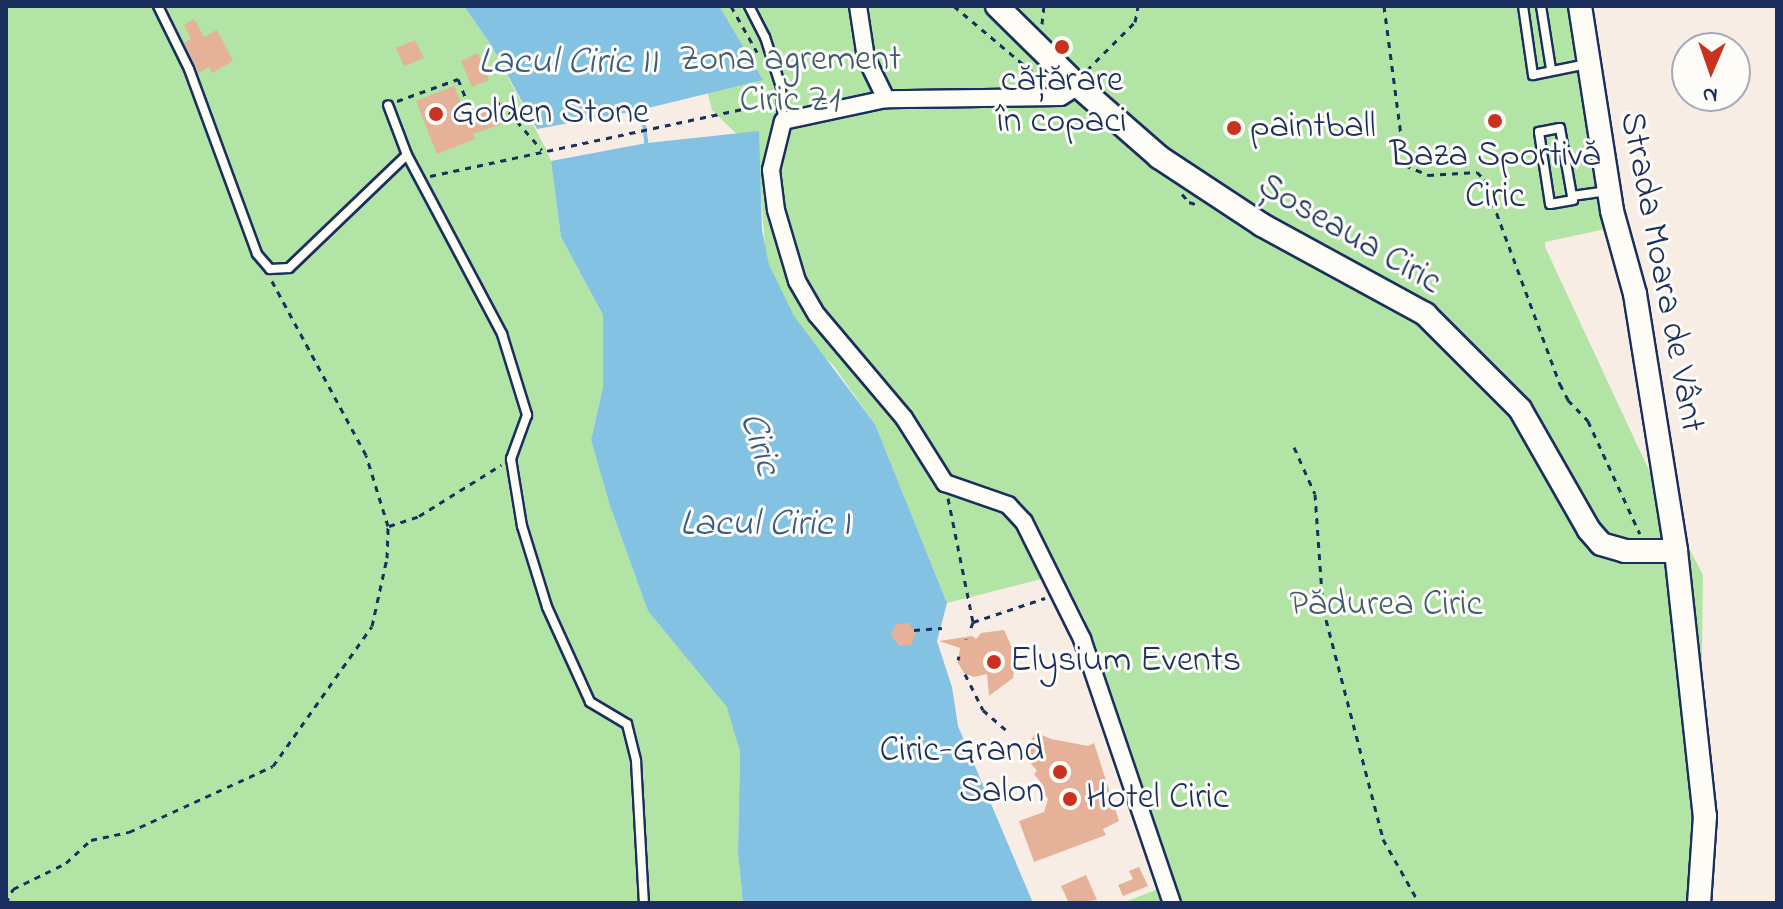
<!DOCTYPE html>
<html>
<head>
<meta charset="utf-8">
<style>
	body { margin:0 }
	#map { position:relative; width:1783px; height:909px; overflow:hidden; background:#f8ede4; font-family:"Indie Flower",sans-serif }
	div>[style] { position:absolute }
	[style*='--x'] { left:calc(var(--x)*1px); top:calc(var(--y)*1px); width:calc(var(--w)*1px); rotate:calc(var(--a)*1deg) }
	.green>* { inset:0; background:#b1e4a5 }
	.water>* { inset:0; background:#84c2e4 }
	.stream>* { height:4px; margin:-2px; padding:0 2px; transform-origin:2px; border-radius:2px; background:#84c2e4 }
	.building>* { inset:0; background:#e5b198 }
	.path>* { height:3px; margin-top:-1.5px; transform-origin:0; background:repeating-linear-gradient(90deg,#1b2f5e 0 6px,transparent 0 12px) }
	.roads { filter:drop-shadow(2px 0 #1b2f5e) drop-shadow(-2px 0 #1b2f5e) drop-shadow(0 2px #1b2f5e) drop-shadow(0 -2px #1b2f5e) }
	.lane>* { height:8px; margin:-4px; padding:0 4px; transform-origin:4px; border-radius:4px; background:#fdfcf7 }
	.street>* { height:16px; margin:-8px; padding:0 8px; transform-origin:8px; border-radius:8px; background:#fdfcf7 }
	.secondary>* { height:22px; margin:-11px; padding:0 11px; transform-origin:11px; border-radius:11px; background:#fdfcf7 }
	.dots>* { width:22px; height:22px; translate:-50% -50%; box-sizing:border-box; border:4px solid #fdfcf7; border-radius:50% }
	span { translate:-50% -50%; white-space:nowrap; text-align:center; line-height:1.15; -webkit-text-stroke:6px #fdfcf7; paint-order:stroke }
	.park-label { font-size:36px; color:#405c70 }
	.poi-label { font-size:36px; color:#1b2f5e }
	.left { translate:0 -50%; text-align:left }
	.right { translate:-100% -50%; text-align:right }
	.street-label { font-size:36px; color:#1b2f5e }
	.water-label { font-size:38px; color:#3a5b86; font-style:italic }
	.frame { position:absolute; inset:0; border:8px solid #1b2f5e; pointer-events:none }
	.north { position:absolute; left:1671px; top:32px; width:80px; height:80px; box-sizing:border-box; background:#fdfcf7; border:2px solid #a3aaba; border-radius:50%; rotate:182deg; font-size:22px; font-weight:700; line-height:32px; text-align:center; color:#1b2f5e }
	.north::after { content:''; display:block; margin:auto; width:28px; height:36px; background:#c8321e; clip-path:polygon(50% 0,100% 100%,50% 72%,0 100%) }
</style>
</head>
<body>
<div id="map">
	<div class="green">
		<i style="clip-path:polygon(6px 6px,464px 6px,491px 45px,546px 149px,551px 161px,561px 237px,603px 315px,603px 387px,591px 440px,610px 506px,648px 611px,728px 707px,740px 752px,738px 854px,743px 903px,6px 903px)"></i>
		<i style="clip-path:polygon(686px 6px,1584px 6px,1620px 226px,1545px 242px,1545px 247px,1653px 479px,1703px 575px,1699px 903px,1122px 903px,1161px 888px,1138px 831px,1085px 619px,1061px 574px,947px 603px,875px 424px,833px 365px,807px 342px,767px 272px,758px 155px,712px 110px)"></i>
	</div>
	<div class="water">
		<i style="clip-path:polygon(464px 6px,719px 6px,763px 80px,640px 110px,537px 129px,491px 45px)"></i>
		<i style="clip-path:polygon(759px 131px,762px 230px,769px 265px,794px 316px,875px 424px,947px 603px,937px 641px,952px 687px,958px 726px,1033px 903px,743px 903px,738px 854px,740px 752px,727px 707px,648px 611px,610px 506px,591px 440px,603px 387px,603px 315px,561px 237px,551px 161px,647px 143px)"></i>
	</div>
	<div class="stream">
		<i style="--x:642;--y:108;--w:38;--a:83"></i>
	</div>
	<div class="building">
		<i style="clip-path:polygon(194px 19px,204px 37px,217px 30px,233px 61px,212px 73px,209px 67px,199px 73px,184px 43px,191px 39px,184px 25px)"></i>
		<i style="clip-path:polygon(415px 40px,424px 58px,404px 66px,396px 48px)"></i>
		<i style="clip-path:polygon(478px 53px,489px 80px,472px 87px,461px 61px)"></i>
		<i style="clip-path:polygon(454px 86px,467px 118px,500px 107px,505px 123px,473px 134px,475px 139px,437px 154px,416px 101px)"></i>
		<i style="clip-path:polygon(909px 623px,916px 633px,911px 645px,899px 646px,891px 635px,896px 624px)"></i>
		<i style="clip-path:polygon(1004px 630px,1012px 648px,1018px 646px,1013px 678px,989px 696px,987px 674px,974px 677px,964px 673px,958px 663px,960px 648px,939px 641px,972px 636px,976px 639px,981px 633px)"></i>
		<i style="clip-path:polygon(1035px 732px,1051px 739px,1088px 746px,1094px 743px,1119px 821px,1103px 829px,1106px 835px,1034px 862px,1019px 821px,1044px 812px,1048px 799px,1040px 789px,1042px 784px,1034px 774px,1037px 771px,1025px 756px)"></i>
		<i style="clip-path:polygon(1139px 867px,1148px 886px,1123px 896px,1118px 885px,1133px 879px,1129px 871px)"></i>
		<i style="clip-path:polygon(1086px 875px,1097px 900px,1069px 903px,1061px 886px)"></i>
	</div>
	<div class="path">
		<i style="--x:731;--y:6;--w:53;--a:60.5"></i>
		<i style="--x:954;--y:6;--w:116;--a:40.1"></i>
		<i style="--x:1384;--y:6;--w:160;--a:82.5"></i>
		<i style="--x:1405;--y:165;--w:25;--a:23"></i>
		<i style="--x:1428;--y:175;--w:49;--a:-3.5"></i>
		<i style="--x:1477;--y:172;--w:10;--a:45"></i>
		<i style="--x:1484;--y:179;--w:219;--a:69.7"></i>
		<i style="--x:1560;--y:384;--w:18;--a:63"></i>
		<i style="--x:1568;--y:400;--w:29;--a:46"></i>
		<i style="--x:1588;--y:421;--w:124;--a:65.3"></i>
		<i style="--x:1042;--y:24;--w:18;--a:-84"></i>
		<i style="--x:1087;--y:70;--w:68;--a:-45"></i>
		<i style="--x:1135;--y:22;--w:16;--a:-79"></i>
		<i style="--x:397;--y:101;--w:65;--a:-19.8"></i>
		<i style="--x:458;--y:79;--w:38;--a:68"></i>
		<i style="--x:472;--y:114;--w:31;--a:-21"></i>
		<i style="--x:501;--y:103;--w:62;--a:48.9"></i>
		<i style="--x:430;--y:176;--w:348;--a:-12.1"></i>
		<i style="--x:1182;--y:194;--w:11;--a:49"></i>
		<i style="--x:1189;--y:202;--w:9;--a:18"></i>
		<i style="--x:1294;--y:447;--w:51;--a:65.9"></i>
		<i style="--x:1315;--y:494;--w:114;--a:86"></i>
		<i style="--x:1323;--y:608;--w:239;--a:75.4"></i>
		<i style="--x:1383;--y:839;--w:73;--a:60.6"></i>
		<i style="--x:948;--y:498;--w:126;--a:78.6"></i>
		<i style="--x:973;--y:622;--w:12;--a:110"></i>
		<i style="--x:389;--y:526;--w:32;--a:-18"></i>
		<i style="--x:419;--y:516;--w:97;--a:-31.9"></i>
		<i style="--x:973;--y:622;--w:76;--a:-18.4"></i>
		<i style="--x:914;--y:630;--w:28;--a:-4"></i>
		<i style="--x:966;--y:640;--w:1;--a:-90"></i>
		<i style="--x:958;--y:660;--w:4;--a:-76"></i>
		<i style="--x:965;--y:674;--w:40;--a:63.4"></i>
		<i style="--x:983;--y:710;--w:33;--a:41"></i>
		<i style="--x:6;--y:903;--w:16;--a:-63"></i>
		<i style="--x:13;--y:889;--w:59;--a:-26.1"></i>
		<i style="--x:66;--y:863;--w:34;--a:-43"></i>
		<i style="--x:91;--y:840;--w:39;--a:-12"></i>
		<i style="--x:129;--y:832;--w:158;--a:-24.6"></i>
		<i style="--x:273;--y:766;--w:171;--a:-54.7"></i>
		<i style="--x:372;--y:626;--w:70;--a:-77.6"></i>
		<i style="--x:387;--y:558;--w:32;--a:-88"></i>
		<i style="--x:388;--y:526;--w:74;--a:-107.2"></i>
		<i style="--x:366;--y:455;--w:198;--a:-118.4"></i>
	</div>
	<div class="roads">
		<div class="lane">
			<i style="--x:158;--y:6;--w:70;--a:63.8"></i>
			<i style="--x:189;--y:69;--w:197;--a:69.8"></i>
			<i style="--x:257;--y:254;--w:20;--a:49"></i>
			<i style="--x:270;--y:269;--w:19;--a:-3"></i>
			<i style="--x:289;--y:268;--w:163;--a:-43.8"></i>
			<i style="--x:407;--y:155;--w:53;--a:-110.8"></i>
			<i style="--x:749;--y:6;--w:35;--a:63"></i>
			<i style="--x:765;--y:37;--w:52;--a:72.3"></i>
			<i style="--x:781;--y:87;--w:34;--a:87"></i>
			<i style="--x:1523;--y:6;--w:70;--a:81.8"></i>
			<i style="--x:1533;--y:75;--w:55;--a:-11.5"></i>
			<i style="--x:1541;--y:6;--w:64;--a:81"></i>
			<i style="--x:407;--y:155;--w:203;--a:62"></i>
			<i style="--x:502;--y:334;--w:85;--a:72.8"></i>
			<i style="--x:527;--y:415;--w:47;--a:110"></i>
			<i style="--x:511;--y:459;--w:68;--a:80.7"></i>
			<i style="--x:522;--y:526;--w:85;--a:72.8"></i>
			<i style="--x:547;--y:607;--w:104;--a:65.6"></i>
			<i style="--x:590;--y:702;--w:43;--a:30.7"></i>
			<i style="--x:627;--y:724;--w:38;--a:76"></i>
			<i style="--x:636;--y:761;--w:142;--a:86.8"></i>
			<i style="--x:1572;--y:196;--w:4;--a:76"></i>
			<i style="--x:1573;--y:200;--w:23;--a:170"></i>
			<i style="--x:1550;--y:204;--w:73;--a:-98.7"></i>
			<i style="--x:1539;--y:132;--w:21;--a:-11"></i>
			<i style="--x:1560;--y:128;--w:69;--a:80"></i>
			<i style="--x:1572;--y:196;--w:36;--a:-8"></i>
		</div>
		<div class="street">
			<i style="--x:858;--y:6;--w:53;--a:81.3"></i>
			<i style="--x:866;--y:58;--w:46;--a:64"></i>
			<i style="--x:1078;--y:86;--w:20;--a:147"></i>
			<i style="--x:1061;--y:97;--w:175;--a:179.3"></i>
			<i style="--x:886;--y:99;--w:105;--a:167.9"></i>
			<i style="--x:783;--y:121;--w:50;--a:103.8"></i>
			<i style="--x:771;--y:170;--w:40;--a:82.9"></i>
			<i style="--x:776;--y:210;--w:74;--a:73.5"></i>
			<i style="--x:797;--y:281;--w:39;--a:60"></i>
			<i style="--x:817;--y:315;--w:135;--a:49.8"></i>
			<i style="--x:904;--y:418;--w:77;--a:57.8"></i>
			<i style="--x:945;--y:483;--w:67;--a:19.2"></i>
			<i style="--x:1008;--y:505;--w:23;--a:47"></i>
			<i style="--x:1024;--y:522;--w:131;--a:63.6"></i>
			<i style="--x:1082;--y:639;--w:279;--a:71.2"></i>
		</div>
		<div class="secondary">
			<i style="--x:997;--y:6;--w:114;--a:44.6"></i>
			<i style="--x:1078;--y:86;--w:108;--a:41.2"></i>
			<i style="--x:1159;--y:157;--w:123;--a:33.4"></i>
			<i style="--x:1262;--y:225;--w:186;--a:28.6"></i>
			<i style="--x:1425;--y:314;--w:134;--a:45"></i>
			<i style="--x:1520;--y:409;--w:139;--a:60.3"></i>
			<i style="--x:1589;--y:530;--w:18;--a:49"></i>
			<i style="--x:1601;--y:544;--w:25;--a:16"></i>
			<i style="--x:1625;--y:551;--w:51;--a:0"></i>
			<i style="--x:1580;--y:6;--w:207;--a:81.1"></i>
			<i style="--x:1612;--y:211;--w:86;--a:74.5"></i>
			<i style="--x:1635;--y:294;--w:260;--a:80.9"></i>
			<i style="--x:1676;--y:551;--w:267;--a:83.8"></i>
			<i style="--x:1705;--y:816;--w:87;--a:93.9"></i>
		</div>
	</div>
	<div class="dots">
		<i style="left:1062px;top:47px;background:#c8321e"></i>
		<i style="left:436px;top:114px;background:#c8321e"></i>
		<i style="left:1495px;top:121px;background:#c8321e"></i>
		<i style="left:1234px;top:128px;background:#c8321e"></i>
		<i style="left:994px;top:662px;background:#c8321e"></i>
		<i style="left:1060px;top:772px;background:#c8321e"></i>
		<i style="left:1070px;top:799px;background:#c8321e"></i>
	</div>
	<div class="park-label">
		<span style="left:790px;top:81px">Zona agrement<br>Ciric Z1</span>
		<span style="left:1386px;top:606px">Pădurea Ciric</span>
	</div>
	<div class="poi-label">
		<span style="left:1062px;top:102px">cățărare<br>în copaci</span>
		<span class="left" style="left:452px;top:114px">Golden Stone</span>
		<span class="left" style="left:1250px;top:128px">paintball</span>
		<span style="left:1495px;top:177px">Baza Sportivă<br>Ciric</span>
		<span class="left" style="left:1010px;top:662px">Elysium Events</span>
		<span class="right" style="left:1044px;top:772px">Ciric-Grand<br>Salon</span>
		<span class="left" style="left:1086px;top:799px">Hotel Ciric</span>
	</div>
	<div class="street-label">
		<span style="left:1349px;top:235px;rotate:30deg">Șoseaua Ciric</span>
		<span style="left:1661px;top:272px;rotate:79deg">Strada Moara de Vânt</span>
	</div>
	<div class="water-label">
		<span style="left:568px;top:64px">Lacul Ciric II</span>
		<span style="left:758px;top:444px;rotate:73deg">Ciric</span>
		<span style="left:765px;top:526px">Lacul Ciric I</span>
	</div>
	<div class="frame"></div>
	<div class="north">N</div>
</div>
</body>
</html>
